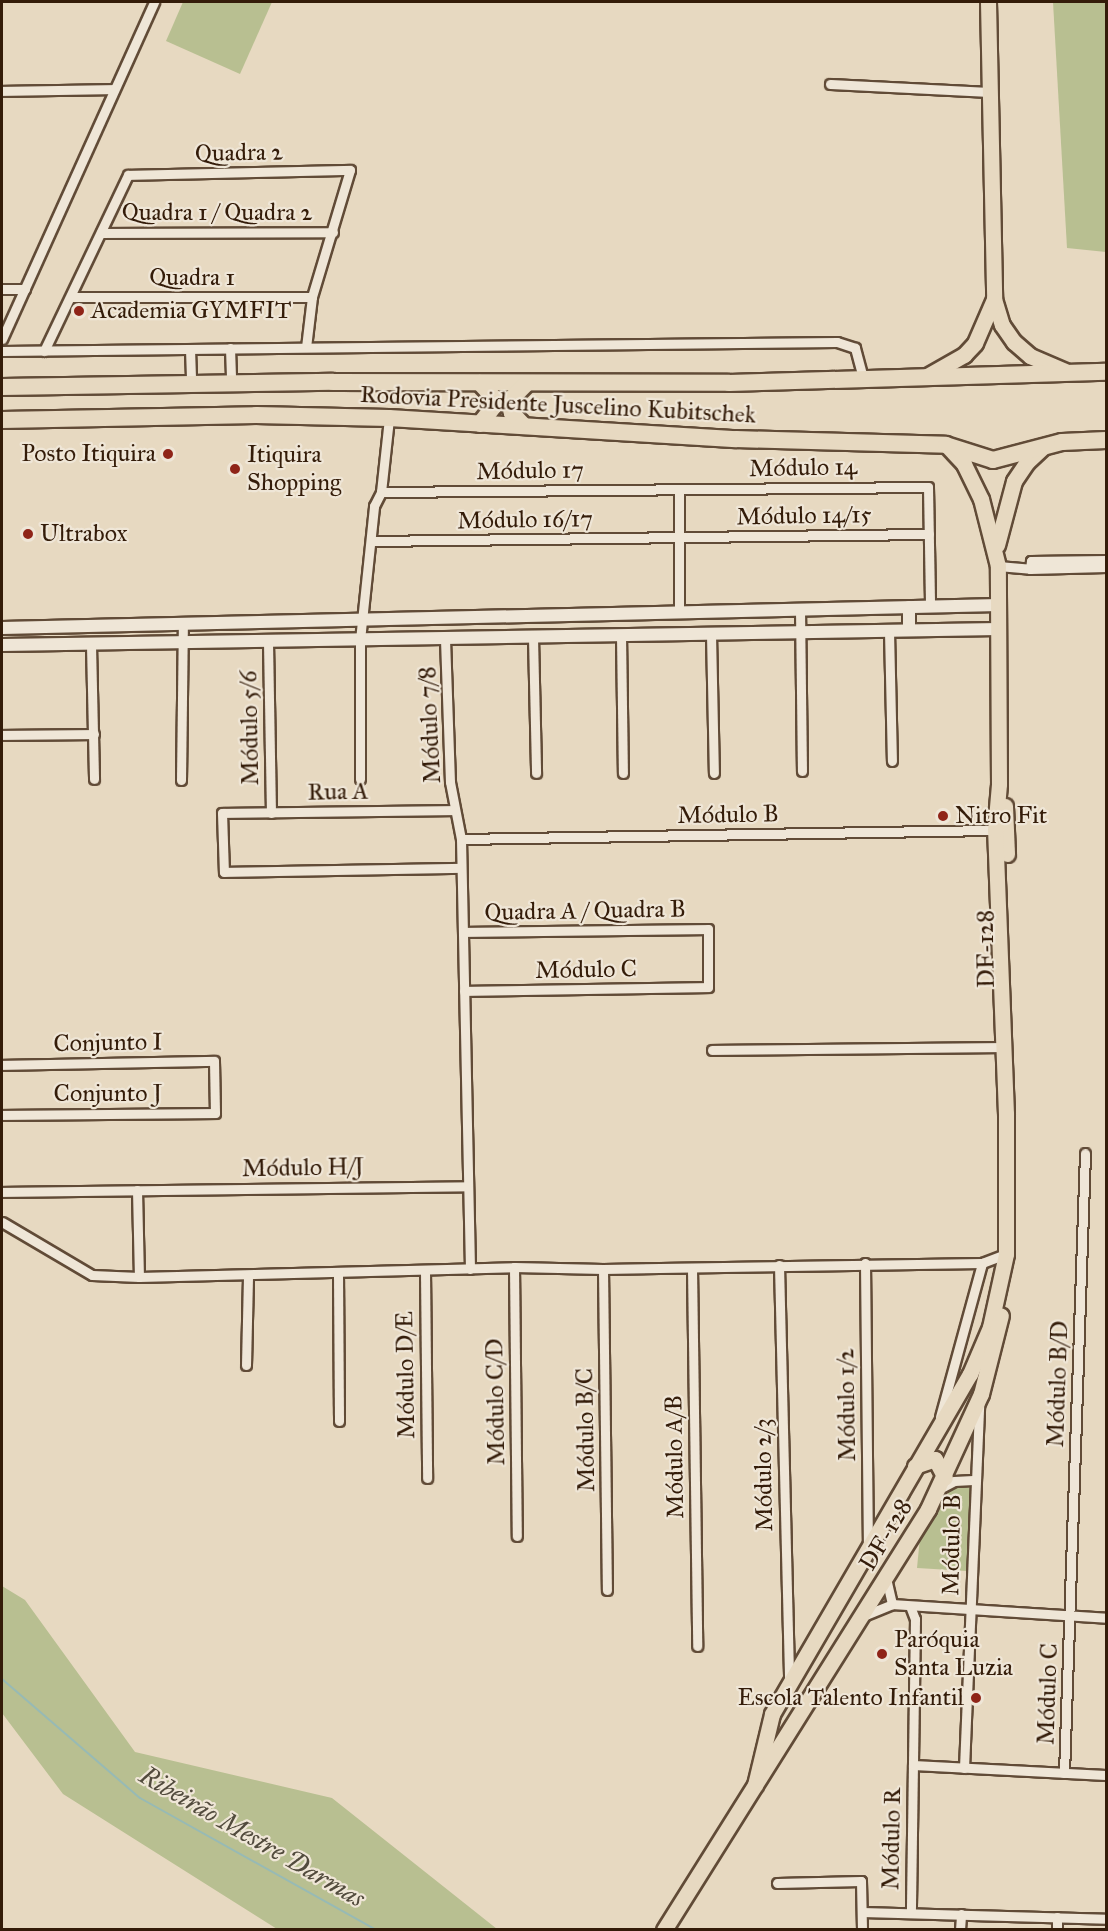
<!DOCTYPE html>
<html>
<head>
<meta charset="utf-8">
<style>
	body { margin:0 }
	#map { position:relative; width:1108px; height:1931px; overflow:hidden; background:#e7d9c1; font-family:"IM FELL Great Primer",serif }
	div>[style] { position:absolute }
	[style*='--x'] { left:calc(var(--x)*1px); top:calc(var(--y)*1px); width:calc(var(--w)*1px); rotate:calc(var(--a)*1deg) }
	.green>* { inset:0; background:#b8bf91 }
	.stream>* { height:2px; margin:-1px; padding:0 1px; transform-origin:1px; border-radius:1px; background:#97bab5 }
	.roads { filter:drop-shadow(2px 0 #614b37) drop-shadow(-2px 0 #614b37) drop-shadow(0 2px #614b37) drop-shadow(0 -2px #614b37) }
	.minor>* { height:9px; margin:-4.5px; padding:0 4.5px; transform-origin:4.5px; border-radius:4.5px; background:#efe6d7 }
	.tertiary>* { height:12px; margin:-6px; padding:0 6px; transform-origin:6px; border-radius:6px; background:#efe6d7 }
	.primary>* { height:15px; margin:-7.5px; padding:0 7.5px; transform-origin:7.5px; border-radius:7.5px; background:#e7d9c1 }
	.trunk>* { height:16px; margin:-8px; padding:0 8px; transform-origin:8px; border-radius:8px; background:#e7d9c1 }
	.dots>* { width:16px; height:16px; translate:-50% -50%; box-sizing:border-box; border:3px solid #efe6d7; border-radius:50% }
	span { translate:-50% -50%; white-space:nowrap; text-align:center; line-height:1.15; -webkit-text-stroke:4.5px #efe6d7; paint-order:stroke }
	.street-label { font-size:24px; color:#341c09 }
	.poi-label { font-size:24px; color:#341c09 }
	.left { translate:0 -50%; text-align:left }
	.right { translate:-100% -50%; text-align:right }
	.water-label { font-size:26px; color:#524b3d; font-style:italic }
	.frame { position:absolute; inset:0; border:3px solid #341c09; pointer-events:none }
</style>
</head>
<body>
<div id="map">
	<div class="green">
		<i style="clip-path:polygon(183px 2px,272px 2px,240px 74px,166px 41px)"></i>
		<i style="clip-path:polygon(1053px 2px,1106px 2px,1106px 252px,1067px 248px)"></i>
		<i style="clip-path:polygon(963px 1484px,971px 1488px,967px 1571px,917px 1568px,920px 1537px,950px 1490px)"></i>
		<i style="clip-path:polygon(2px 1586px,25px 1600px,135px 1752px,332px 1798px,497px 1929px,277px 1929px,63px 1794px,2px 1713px)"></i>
	</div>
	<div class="stream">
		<i style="--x:2;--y:1679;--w:182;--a:40.8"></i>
		<i style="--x:140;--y:1798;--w:270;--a:29.2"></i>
	</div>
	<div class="roads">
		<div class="minor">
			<i style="--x:830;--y:84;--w:160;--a:2.9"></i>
			<i style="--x:2;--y:91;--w:112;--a:-1"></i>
			<i style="--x:101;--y:233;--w:232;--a:-0.2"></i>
			<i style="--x:2;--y:289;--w:23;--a:0"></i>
			<i style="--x:72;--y:297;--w:240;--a:0"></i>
			<i style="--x:2;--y:339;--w:370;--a:-65.7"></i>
			<i style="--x:230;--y:348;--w:35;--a:88"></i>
			<i style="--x:190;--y:349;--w:35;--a:88"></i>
			<i style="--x:2;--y:351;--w:835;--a:-0.62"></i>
			<i style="--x:837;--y:342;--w:19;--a:18"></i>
			<i style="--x:855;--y:348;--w:30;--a:75"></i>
			<i style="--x:44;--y:351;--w:195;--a:-64.5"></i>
			<i style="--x:128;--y:175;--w:222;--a:-1.3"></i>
			<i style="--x:350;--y:170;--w:133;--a:106.7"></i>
			<i style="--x:312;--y:297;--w:50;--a:96.8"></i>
			<i style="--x:679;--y:489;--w:123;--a:90"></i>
			<i style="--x:381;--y:492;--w:547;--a:-0.52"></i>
			<i style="--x:928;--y:487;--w:119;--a:89"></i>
			<i style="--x:371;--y:541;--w:558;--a:-0.72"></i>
			<i style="--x:998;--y:566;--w:32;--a:5"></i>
			<i style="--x:1030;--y:569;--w:8;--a:-83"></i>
			<i style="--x:1031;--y:561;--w:75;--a:-0.8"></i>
			<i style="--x:1030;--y:569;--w:76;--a:-1.5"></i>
			<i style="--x:800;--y:609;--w:162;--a:89.3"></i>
			<i style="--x:889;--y:631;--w:130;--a:88.7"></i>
			<i style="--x:711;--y:634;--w:139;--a:88.8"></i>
			<i style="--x:621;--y:635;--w:138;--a:89.2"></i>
			<i style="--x:533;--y:637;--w:136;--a:88.7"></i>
			<i style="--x:445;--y:639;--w:143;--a:88"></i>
			<i style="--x:450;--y:782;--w:58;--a:79.1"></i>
			<i style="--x:461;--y:839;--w:430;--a:88.8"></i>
			<i style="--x:268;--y:642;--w:171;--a:89"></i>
			<i style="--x:91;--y:645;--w:134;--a:88.7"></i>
			<i style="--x:2;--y:735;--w:92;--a:-0.6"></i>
			<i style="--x:360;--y:779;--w:139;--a:-90"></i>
			<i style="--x:360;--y:640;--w:135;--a:-84"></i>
			<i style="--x:374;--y:506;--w:16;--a:-63"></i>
			<i style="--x:381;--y:492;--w:74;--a:-83.8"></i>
			<i style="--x:181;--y:780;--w:156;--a:-89.3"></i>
			<i style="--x:455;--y:810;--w:233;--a:179.3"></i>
			<i style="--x:222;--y:813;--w:59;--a:88.1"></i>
			<i style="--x:224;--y:872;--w:237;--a:-1"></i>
			<i style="--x:461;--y:839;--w:534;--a:-0.97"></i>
			<i style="--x:463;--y:932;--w:245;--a:-0.7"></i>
			<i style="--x:708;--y:929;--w:58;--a:90"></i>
			<i style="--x:708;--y:987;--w:244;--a:179.1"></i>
			<i style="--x:712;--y:1050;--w:290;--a:-0.6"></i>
			<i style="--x:2;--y:1065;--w:212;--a:-1.1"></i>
			<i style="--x:214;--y:1061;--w:52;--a:88.9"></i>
			<i style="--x:215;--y:1113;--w:213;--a:179.5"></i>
			<i style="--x:137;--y:1190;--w:87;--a:88.7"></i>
			<i style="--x:2;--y:1192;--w:466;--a:-0.7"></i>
			<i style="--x:2;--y:1222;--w:104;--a:30.5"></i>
			<i style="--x:92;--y:1275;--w:47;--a:2.4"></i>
			<i style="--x:139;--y:1277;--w:375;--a:-1.5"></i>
			<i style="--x:514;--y:1267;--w:89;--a:1.3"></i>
			<i style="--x:603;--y:1269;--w:379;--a:-0.9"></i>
			<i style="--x:982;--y:1263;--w:26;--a:-21"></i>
			<i style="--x:865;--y:1263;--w:283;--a:89.4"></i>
			<i style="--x:779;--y:1265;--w:418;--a:88.6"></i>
			<i style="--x:514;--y:1267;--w:269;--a:89.4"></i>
			<i style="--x:692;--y:1268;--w:378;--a:89.2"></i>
			<i style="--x:603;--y:1269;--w:321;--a:89.3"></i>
			<i style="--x:425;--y:1272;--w:206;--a:89.4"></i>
			<i style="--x:338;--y:1274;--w:147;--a:89.6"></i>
			<i style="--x:246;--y:1365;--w:90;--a:-88.7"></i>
			<i style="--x:940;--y:1417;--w:160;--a:-74.7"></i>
			<i style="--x:941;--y:1488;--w:15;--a:-28"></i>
			<i style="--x:954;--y:1481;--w:19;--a:-3"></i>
			<i style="--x:886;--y:1578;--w:27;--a:77"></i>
			<i style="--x:910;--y:1606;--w:14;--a:69"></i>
			<i style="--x:915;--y:1619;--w:294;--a:90.8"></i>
			<i style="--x:863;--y:1616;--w:31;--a:-22"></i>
			<i style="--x:892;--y:1604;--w:214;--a:3.7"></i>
			<i style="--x:913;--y:1765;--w:193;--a:3"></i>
			<i style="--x:964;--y:1768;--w:362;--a:-87.6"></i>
			<i style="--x:1064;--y:1773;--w:620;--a:-88.06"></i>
			<i style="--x:777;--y:1883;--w:84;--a:-1.4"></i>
			<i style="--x:861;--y:1881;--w:49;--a:88.8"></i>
			<i style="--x:862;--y:1912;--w:244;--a:1.6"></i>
			<i style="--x:960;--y:1930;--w:16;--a:-86"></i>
			<i style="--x:1057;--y:1930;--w:13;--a:-90"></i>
		</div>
		<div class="tertiary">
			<i style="--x:909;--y:607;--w:23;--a:90"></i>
			<i style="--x:2;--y:628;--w:997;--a:-1.32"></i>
			<i style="--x:2;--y:645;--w:997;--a:-0.92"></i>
		</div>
		<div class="primary">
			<i style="--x:988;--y:2;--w:297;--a:88.8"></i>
			<i style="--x:994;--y:299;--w:27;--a:73"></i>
			<i style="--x:1002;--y:325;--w:21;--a:55"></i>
			<i style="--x:1014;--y:342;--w:21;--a:41"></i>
			<i style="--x:1030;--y:356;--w:38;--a:23"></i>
			<i style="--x:927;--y:376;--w:43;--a:-29.6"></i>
			<i style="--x:964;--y:355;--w:16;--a:-47"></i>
			<i style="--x:975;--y:343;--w:48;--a:-66.6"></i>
			<i style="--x:997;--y:545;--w:66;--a:-75.1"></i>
			<i style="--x:1014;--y:481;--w:23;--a:-56"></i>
			<i style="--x:1027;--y:462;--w:23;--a:-43"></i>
			<i style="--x:1005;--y:806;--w:48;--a:87.6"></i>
			<i style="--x:915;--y:1466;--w:21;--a:-19"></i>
			<i style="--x:935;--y:1459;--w:21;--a:62"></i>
			<i style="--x:755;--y:1785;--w:73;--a:-76.5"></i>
			<i style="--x:772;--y:1714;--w:393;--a:-59.8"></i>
			<i style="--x:970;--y:1374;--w:51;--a:-66.9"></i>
			<i style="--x:990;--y:1327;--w:75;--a:-77.6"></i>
			<i style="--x:1006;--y:1254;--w:140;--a:-90"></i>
			<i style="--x:1006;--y:1114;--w:284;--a:-92.2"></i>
			<i style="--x:995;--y:830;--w:46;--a:-85"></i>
			<i style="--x:999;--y:784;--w:218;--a:-90.3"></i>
			<i style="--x:998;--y:566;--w:69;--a:-104.2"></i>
			<i style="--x:981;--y:499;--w:39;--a:-116"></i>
			<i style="--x:964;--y:464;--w:26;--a:-133"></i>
			<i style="--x:664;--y:1930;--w:497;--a:-57.9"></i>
			<i style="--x:928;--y:1509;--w:127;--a:-65.3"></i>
			<i style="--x:981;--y:1394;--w:81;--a:-75.8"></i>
		</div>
		<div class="trunk">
			<i style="--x:2;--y:387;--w:331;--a:-0.9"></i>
			<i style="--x:333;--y:382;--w:396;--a:0.1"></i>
			<i style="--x:729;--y:383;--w:377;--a:-1.7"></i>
			<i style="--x:2;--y:420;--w:254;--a:-1.1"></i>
			<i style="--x:256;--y:415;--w:133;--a:1.3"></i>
			<i style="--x:389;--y:418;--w:348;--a:3.5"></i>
			<i style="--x:736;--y:439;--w:210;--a:1.6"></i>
			<i style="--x:946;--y:445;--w:49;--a:17.7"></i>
			<i style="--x:993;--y:460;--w:71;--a:-14.6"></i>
			<i style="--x:1062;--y:442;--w:44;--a:-2.6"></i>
			<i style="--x:480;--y:424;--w:23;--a:-52"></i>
			<i style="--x:494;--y:406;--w:8;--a:-90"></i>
			<i style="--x:494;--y:398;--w:21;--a:-133"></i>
			<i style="--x:524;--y:426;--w:18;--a:-133"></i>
			<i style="--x:512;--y:413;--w:12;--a:-104"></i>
			<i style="--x:509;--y:401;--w:24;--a:-45"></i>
		</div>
	</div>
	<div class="dots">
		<i style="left:79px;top:311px;background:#8f2418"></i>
		<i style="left:168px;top:454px;background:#8f2418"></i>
		<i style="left:235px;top:469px;background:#8f2418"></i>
		<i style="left:28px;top:534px;background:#8f2418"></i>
		<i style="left:943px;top:816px;background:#8f2418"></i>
		<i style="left:882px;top:1654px;background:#8f2418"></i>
		<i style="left:976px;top:1698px;background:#8f2418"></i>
	</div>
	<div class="street-label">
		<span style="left:239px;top:153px;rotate:-1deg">Quadra 2</span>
		<span style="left:217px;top:213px">Quadra 1 / Quadra 2</span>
		<span style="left:192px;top:278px">Quadra 1</span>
		<span style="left:558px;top:405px;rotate:3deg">Rodovia Presidente Juscelino Kubitschek</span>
		<span style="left:803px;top:468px;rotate:-1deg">Módulo 14</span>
		<span style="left:530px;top:471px;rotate:-1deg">Módulo 17</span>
		<span style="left:804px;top:516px;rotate:-1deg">Módulo 14/15</span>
		<span style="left:525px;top:520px;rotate:-1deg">Módulo 16/17</span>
		<span style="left:430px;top:725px;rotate:-93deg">Módulo 7/8</span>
		<span style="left:250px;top:728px;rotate:-91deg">Módulo 5/6</span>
		<span style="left:338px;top:792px;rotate:-1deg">Rua A</span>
		<span style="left:728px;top:815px;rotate:-1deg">Módulo B</span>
		<span style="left:585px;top:911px;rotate:-1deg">Quadra A / Quadra B</span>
		<span style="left:986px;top:949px;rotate:-91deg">DF-128</span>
		<span style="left:586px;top:970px;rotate:-1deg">Módulo C</span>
		<span style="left:108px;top:1043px;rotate:-1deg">Conjunto I</span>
		<span style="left:108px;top:1094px">Conjunto J</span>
		<span style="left:303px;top:1168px;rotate:-1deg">Módulo H/J</span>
		<span style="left:406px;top:1375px;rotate:-91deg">Módulo D/E</span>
		<span style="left:1058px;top:1384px;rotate:-88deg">Módulo B/D</span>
		<span style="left:496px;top:1402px;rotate:-91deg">Módulo C/D</span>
		<span style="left:847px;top:1405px;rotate:-91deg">Módulo 1/2</span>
		<span style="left:586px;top:1430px;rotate:-91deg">Módulo B/C</span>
		<span style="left:675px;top:1457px;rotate:-91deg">Módulo A/B</span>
		<span style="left:764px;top:1475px;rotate:-91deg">Módulo 2/3</span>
		<span style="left:886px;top:1535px;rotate:-59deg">DF-128</span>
		<span style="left:952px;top:1545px;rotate:-89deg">Módulo B</span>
		<span style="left:1048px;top:1694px;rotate:-88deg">Módulo C</span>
		<span style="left:892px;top:1839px;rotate:-89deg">Módulo R</span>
	</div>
	<div class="poi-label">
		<span class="left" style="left:91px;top:311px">Academia GYMFIT</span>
		<span class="right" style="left:156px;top:454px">Posto Itiquira</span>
		<span class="left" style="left:247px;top:469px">Itiquira<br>Shopping</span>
		<span class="left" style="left:40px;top:534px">Ultrabox</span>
		<span class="left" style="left:955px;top:816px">Nitro Fit</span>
		<span class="left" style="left:894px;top:1654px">Paróquia<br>Santa Luzia</span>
		<span class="right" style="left:964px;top:1698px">Escola Talento Infantil</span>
	</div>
	<div class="water-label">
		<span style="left:252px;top:1837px;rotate:30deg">Ribeirão Mestre Darmas</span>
	</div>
	<div class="frame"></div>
</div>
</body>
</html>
